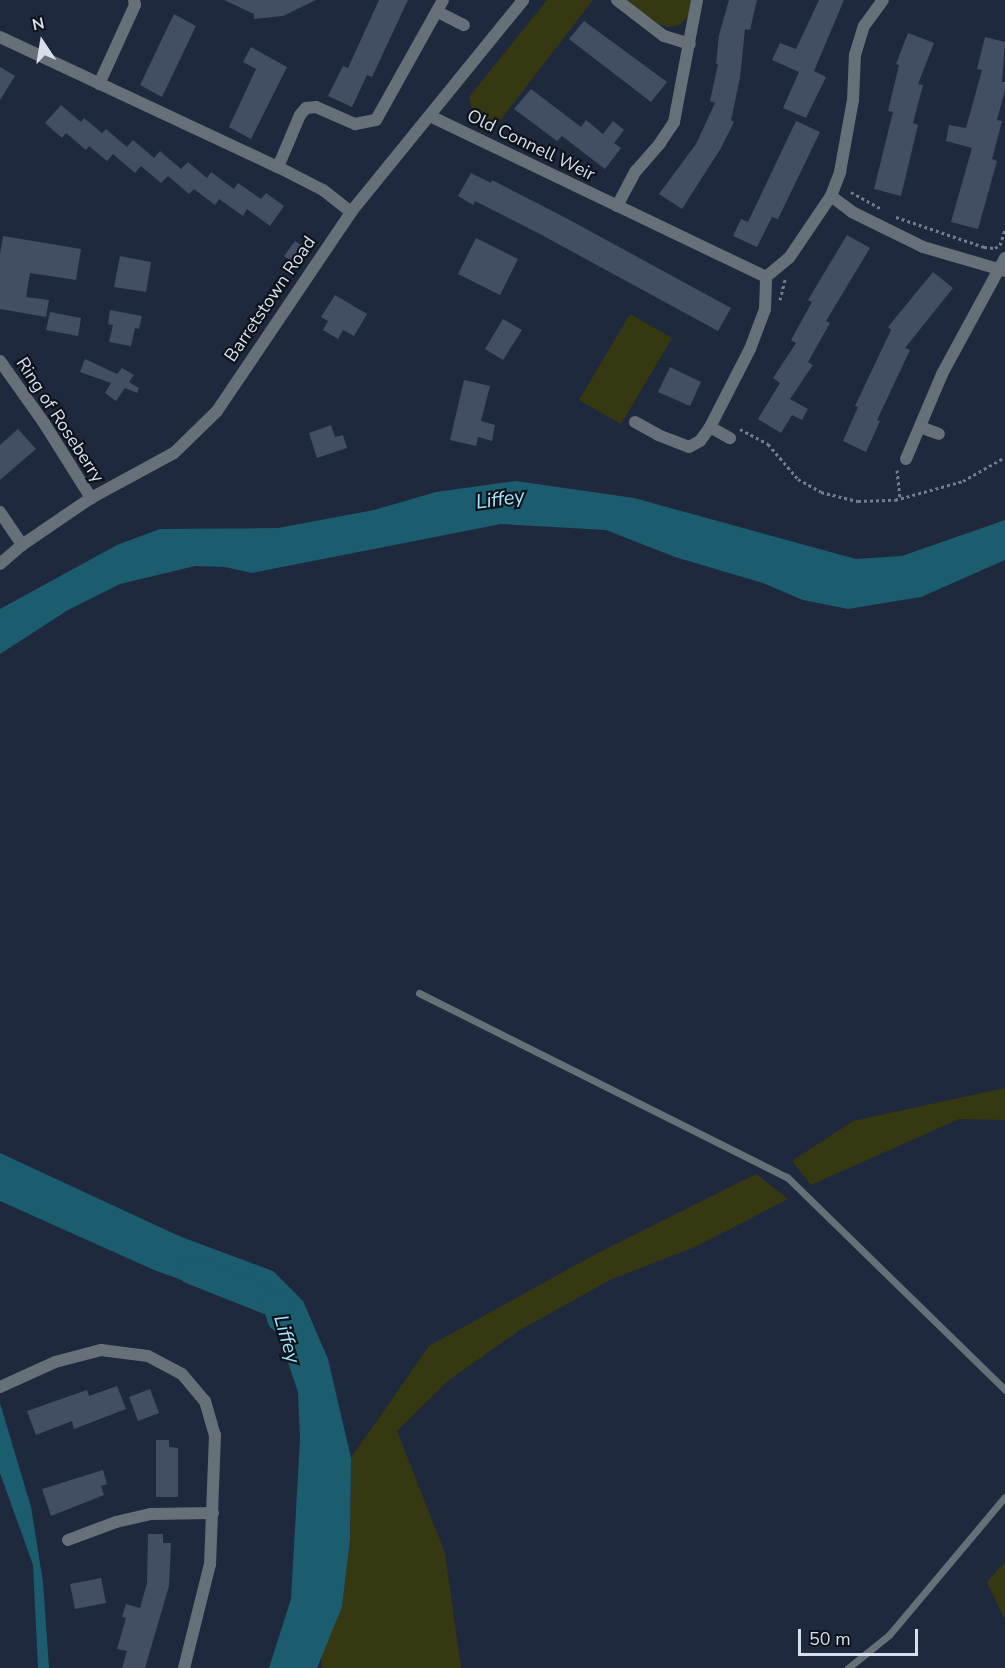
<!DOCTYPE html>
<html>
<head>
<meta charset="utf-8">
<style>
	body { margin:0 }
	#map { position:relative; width:1005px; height:1668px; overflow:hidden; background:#1f293d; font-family:"Nunito Sans",sans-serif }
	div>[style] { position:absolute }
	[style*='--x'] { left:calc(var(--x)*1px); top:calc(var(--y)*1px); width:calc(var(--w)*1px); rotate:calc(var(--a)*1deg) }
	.green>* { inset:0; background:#363811 }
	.water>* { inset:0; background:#1b5c6f }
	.river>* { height:28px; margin:-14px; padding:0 14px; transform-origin:14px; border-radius:14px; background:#1b5c6f }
	.building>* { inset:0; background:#424e64 }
	.path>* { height:3px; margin-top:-1.5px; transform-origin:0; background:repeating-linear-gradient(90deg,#747d8d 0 3px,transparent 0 6px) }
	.service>* { height:7px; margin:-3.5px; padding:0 3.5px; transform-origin:3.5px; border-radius:3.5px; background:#657078 }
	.minor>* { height:12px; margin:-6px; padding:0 6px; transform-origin:6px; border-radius:6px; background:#657078 }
	.tertiary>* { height:12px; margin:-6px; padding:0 6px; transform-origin:6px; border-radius:6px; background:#657078 }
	span { translate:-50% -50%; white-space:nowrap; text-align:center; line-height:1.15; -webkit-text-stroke:4.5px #0d121b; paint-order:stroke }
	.street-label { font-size:18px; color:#d8dfec }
	.water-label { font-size:20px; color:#a7e7fd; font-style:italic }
	.north { position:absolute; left:12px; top:12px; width:60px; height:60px; -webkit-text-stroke:4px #0d121b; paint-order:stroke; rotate:348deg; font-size:16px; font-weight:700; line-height:24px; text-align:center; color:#d8dfec }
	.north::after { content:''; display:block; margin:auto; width:21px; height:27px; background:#d8dfec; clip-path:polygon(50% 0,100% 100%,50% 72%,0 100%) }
	.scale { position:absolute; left:798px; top:1629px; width:120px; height:27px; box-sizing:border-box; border:3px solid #d8dfec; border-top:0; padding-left:8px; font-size:18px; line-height:21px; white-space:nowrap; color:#d8dfec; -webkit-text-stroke:4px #0d121b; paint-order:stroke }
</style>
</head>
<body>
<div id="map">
	<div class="green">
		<i style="clip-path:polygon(547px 0,593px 0,495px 127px,473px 114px,469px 97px)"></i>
		<i style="clip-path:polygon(627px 0,691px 0,688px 17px,679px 25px,668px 27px,658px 24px)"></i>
		<i style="clip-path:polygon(630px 314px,672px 338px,621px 424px,579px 400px)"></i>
		<i style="clip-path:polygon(1005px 1088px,1005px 1120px,959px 1119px,811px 1185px,792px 1161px,853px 1121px)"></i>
		<i style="clip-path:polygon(756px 1174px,788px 1199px,695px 1247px,612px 1279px,520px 1330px,449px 1380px,397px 1431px,445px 1553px,461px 1668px,322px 1668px,321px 1657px,342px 1607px,350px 1540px,351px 1458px,429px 1346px,594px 1255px)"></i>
		<i style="clip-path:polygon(1005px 1562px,1005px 1617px,1004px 1618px,987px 1582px)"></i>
	</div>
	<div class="water">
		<i style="clip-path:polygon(516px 481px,634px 498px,856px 559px,902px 556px,1005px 520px,1005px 560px,921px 597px,848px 609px,803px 600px,763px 583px,675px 557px,606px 530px,501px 524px,252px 573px,225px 567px,195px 566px,120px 584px,68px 610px,0 654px,0 609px,117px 545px,160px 529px,278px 528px,374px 510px,436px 492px)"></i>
		<i style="clip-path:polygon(0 1153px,179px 1236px,273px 1271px,303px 1301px,328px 1359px,351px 1458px,350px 1540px,342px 1607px,317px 1668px,269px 1668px,291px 1599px,300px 1439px,298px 1392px,277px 1330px,248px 1287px,234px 1283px,201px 1287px,154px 1270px,0 1201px)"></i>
		<i style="clip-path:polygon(0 1403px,31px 1507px,43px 1582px,49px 1668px,38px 1668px,33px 1565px,0 1473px)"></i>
	</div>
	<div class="river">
		<i style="--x:191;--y:1270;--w:92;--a:21.6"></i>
		<i style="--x:277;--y:1304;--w:15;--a:74"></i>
	</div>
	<div class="building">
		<i style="clip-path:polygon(224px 0,316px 0,283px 16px,254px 19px,254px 14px)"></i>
		<i style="clip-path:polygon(379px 0,408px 0,372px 77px,367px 75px,352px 107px,328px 96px,343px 66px,348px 68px)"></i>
		<i style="clip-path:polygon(729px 0,757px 0,750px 30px,745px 29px,740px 78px,731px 120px,734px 122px,721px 148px,682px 209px,659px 194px,696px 144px,715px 103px,710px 101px,718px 64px,716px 64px,719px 35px)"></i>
		<i style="clip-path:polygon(819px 0,844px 0,814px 71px,826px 77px,806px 118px,783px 108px,799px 72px,772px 60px,780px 43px,796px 49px)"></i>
		<i style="clip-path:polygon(174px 14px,196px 26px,162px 97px,140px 85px)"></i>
		<i style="clip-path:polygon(584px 21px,667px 82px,651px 102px,569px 39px)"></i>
		<i style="clip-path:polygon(908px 33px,934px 43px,918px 84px,923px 85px,913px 123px,918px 125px,901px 196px,874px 189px,893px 112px,888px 111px,899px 65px,896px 64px)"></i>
		<i style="clip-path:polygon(985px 37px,1005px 42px,1002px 82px,1005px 82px,1005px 90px,997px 120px,1002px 121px,992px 159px,997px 161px,978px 229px,951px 222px,972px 148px,946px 141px,949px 125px,966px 128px,982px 70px,977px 69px)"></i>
		<i style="clip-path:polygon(251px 47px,287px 67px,251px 139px,229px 127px,256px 69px,243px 62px)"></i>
		<i style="clip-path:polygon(0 67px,15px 76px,0 100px)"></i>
		<i style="clip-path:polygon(531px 89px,581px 127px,586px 120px,603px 134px,613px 121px,624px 130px,614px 143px,621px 148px,605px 169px,562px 136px,557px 141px,514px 109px)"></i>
		<i style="clip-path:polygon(61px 105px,81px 122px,84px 118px,102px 133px,106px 129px,127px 147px,133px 140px,154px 158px,160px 151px,181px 169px,188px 162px,207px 178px,211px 172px,234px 189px,238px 183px,261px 199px,266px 193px,284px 206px,270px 226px,247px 209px,243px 216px,219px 199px,215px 205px,194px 189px,189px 194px,168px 176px,161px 183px,141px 166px,135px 173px,113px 154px,107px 161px,89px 146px,86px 150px,66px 133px,62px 138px,45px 123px)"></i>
		<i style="clip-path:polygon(796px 121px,820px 132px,778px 219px,772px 217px,757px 247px,733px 236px,741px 219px,748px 222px)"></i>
		<i style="clip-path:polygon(471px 173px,491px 183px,492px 180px,566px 218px,731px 308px,718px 331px,538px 233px,475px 201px,473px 205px,458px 196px)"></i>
		<i style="clip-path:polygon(847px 235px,870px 248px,826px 321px,830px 323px,808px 362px,813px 365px,790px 399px,808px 409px,802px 420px,792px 415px,781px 433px,758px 419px,780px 383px,773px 378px,796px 343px,791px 340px,812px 302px,808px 300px)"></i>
		<i style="clip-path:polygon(3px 236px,81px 249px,76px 280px,30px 273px,26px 297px,49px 300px,46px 317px,0 309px,0 254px)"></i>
		<i style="clip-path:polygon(476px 238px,518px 259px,500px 295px,458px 274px)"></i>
		<i style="clip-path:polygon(295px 241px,306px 249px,295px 264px,284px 256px)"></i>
		<i style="clip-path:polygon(120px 256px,151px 262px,146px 292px,114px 287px)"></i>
		<i style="clip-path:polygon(933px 272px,953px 288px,905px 348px,910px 350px,877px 420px,880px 421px,866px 452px,843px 441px,858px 407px,855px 406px,891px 330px,888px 327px)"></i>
		<i style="clip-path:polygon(335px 295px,367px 314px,354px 336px,343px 330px,338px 339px,323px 330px,328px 321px,321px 317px)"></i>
		<i style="clip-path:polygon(110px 310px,142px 316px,139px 329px,135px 328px,131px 346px,109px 342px,113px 325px,108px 324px)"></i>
		<i style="clip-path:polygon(50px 312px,81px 318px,78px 336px,46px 330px)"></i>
		<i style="clip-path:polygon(503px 319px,522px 330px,503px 360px,485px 349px)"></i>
		<i style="clip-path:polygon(85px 359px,117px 374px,122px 368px,134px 375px,129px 382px,139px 388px,137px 393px,125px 388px,116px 401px,105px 393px,111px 383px,80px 372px)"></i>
		<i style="clip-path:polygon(670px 367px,701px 382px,690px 406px,658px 392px)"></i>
		<i style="clip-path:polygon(464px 380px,490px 386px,481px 421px,495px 425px,492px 441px,478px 437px,476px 446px,450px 440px)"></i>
		<i style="clip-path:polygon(331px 425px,335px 437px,343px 435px,347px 448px,317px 458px,309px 433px)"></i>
		<i style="clip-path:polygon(18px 429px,36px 449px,0 480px,0 445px)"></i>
		<i style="clip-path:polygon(117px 1386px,126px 1409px,74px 1429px,72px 1421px,36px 1435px,27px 1411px,87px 1390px,89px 1396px)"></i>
		<i style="clip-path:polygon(150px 1389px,159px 1413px,138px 1421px,129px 1397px)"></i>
		<i style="clip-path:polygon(156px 1440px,169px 1440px,169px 1447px,178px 1448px,178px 1497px,156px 1497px)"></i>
		<i style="clip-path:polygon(103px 1470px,107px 1484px,101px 1486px,104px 1495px,51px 1516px,42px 1489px)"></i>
		<i style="clip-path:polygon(148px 1534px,163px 1534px,163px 1543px,171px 1543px,169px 1586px,145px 1668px,122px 1668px,127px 1651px,117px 1649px,126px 1618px,122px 1617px,126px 1604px,140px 1608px,147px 1583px)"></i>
		<i style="clip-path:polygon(101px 1578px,106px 1603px,75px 1609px,70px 1584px)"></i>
	</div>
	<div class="path">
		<i style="--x:851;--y:192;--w:33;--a:29"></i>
		<i style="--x:896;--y:217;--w:93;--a:18.8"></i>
		<i style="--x:984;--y:247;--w:11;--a:5"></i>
		<i style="--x:995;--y:248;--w:6;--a:-31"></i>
		<i style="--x:1000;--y:245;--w:16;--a:-72"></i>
		<i style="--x:780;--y:300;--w:21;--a:-76"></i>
		<i style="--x:740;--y:429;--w:32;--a:28"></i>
		<i style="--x:768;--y:444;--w:46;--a:49.4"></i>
		<i style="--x:798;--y:479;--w:26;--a:29"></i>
		<i style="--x:821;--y:492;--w:38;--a:14"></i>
		<i style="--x:858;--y:501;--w:37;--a:-2"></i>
		<i style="--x:895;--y:500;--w:71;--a:-15.6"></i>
		<i style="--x:963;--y:481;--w:48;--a:-29.7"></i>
		<i style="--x:897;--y:470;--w:28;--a:84"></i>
	</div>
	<div class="service">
		<i style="--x:419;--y:993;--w:411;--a:26.6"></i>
		<i style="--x:787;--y:1177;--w:305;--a:44.3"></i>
		<i style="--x:848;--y:1668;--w:53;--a:-38.8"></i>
		<i style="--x:889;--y:1635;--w:180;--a:-50"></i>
	</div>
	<div class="minor">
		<i style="--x:617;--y:0;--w:59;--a:37.5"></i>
		<i style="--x:664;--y:36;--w:27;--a:17"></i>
		<i style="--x:438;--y:12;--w:29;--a:27"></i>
		<i style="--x:0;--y:37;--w:307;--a:25.1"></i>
		<i style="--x:278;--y:167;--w:51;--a:27.1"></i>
		<i style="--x:323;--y:190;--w:36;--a:38"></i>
		<i style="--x:99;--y:84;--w:87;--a:-65.5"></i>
		<i style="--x:135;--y:5;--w:5;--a:-101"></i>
		<i style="--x:430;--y:116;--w:373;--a:25.6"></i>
		<i style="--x:278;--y:167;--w:56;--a:-67.1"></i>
		<i style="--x:300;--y:115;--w:9;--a:-49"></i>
		<i style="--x:306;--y:108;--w:10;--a:-6"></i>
		<i style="--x:316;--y:107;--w:43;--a:23.6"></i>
		<i style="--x:355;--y:124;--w:21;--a:-11"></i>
		<i style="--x:376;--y:120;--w:137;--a:-60.8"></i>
		<i style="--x:831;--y:196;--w:26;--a:37"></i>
		<i style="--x:852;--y:212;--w:79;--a:26.2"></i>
		<i style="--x:923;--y:247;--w:85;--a:16.3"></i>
		<i style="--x:617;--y:206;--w:40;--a:-62"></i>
		<i style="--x:636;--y:171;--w:37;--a:-49"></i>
		<i style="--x:660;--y:143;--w:25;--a:-56"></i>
		<i style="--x:674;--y:122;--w:124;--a:-79.3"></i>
		<i style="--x:0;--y:361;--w:76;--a:54.6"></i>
		<i style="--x:44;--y:423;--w:89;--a:57.9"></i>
		<i style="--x:635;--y:422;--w:26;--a:29"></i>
		<i style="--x:658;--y:435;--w:33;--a:21"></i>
		<i style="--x:689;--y:447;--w:13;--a:-29"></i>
		<i style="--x:700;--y:441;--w:17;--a:-54"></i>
		<i style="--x:710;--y:427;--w:88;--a:-62.9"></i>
		<i style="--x:750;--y:349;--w:43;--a:-69.4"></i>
		<i style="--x:765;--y:309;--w:32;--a:-88"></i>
		<i style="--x:766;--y:277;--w:30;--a:-40"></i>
		<i style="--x:789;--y:258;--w:75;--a:-55.9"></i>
		<i style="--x:831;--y:196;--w:26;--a:-69"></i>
		<i style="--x:840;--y:172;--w:73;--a:-79.8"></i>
		<i style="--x:853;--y:100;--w:45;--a:-87.5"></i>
		<i style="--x:855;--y:55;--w:30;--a:-73"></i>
		<i style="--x:864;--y:26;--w:32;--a:-54"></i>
		<i style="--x:710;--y:427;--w:23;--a:29"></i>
		<i style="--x:920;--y:427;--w:20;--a:20"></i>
		<i style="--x:906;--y:459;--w:92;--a:-67"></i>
		<i style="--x:942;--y:374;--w:132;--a:-61.5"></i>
		<i style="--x:0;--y:512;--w:40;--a:56"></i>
		<i style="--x:0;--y:1387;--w:60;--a:-24.4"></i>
		<i style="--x:55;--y:1362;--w:48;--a:-14.6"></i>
		<i style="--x:101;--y:1350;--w:47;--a:7.3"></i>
		<i style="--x:148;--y:1356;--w:38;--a:28"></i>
		<i style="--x:182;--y:1374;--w:35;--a:50"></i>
		<i style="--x:205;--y:1401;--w:35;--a:74"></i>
		<i style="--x:215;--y:1435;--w:129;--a:92.2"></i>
		<i style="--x:210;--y:1564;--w:107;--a:104"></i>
		<i style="--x:68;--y:1540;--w:51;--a:-20.6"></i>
		<i style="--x:116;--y:1522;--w:36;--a:-13"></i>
		<i style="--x:151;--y:1514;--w:62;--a:-0.9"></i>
	</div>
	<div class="tertiary">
		<i style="--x:0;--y:564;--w:29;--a:-41"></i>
		<i style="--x:22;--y:545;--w:83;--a:-34.3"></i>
		<i style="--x:91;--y:498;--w:94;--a:-28.5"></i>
		<i style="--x:174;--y:453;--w:60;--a:-44.3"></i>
		<i style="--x:217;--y:411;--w:240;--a:-56"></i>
		<i style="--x:351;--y:212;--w:273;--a:-50.9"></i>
	</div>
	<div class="street-label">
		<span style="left:531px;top:145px;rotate:26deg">Old Connell Weir</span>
		<span style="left:270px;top:299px;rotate:-56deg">Barretstown Road</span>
		<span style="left:60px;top:420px;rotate:57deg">Ring of Roseberry</span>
	</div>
	<div class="water-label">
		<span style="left:500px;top:499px;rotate:-8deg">Liffey</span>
		<span style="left:287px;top:1339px;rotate:74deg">Liffey</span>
	</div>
	<div class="north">N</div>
	<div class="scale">50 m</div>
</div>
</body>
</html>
